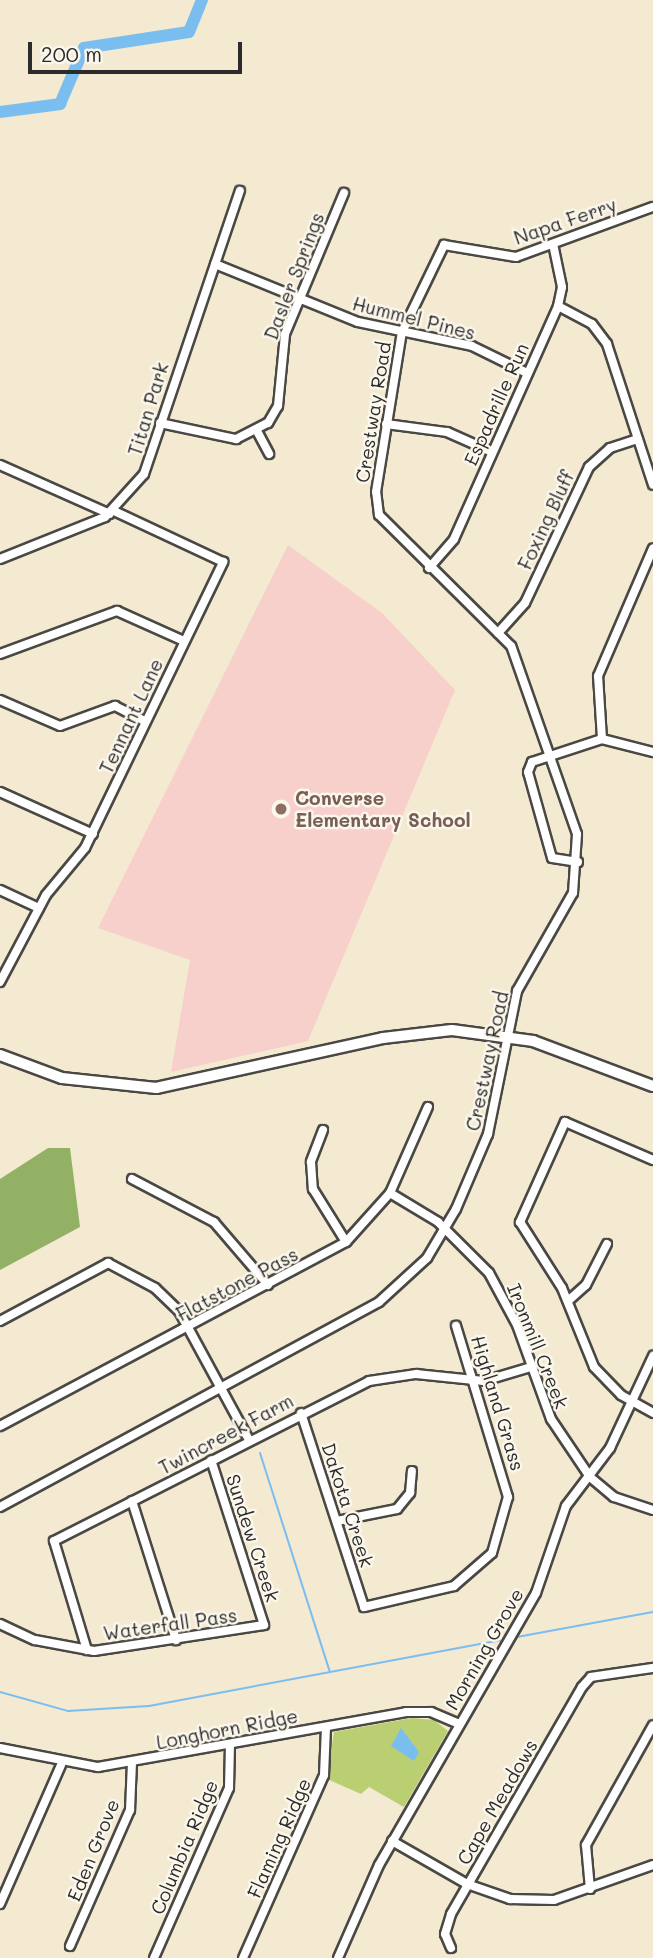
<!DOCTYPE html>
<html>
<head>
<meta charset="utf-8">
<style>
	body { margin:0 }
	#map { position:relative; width:653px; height:1958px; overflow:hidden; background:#f4e9d1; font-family:Mali,sans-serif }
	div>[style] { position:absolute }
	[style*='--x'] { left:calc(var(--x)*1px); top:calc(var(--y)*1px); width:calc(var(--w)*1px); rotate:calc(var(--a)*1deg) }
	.built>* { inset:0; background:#f7d0cb }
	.green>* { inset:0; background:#bace72 }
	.forest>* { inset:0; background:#93b164 }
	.water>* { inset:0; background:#7abef0 }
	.stream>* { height:2px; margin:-1px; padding:0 1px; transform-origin:1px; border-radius:1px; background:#7abef0 }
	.river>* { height:12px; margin:-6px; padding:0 6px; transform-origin:6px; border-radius:6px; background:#7abef0 }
	.roads { filter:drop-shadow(2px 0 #494844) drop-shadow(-2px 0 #494844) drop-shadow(0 2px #494844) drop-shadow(0 -2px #494844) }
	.minor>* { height:8px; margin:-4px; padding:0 4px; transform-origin:4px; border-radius:4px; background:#fff }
	.major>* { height:10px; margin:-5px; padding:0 5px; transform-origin:5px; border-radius:5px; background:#fff }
	.dots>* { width:19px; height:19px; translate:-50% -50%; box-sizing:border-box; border:4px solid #fbf7ec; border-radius:50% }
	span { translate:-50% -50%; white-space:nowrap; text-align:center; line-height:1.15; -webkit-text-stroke:5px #fbf7ec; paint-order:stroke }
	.street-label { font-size:19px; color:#2b2b2b }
	.education-label { font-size:19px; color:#785e54; font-weight:700 }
	.left { translate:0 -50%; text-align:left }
	.scale { position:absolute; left:28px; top:42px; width:214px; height:32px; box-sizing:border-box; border:4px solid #2b2b2b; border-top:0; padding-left:9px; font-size:21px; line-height:24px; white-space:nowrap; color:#2b2b2b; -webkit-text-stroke:5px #fbf7ec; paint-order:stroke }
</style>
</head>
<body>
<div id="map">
	<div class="built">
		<i style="clip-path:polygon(288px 545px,382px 613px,455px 690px,308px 1041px,171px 1072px,190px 960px,98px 928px)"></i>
	</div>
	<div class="green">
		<i style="clip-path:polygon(412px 1718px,434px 1720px,448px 1731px,404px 1807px,369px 1787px,361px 1794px,327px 1779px,334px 1732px)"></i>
	</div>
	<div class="forest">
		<i style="clip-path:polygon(48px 1148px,70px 1148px,80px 1227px,0 1270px,0 1179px)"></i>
	</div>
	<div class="water">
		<i style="clip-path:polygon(401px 1728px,419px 1752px,414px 1761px,391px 1746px)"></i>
	</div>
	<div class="stream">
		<i style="--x:260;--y:1453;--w:230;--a:72.3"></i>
		<i style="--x:517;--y:1637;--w:138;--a:-10.4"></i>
		<i style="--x:0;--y:1692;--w:71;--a:15.6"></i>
		<i style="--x:68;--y:1711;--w:81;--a:-3.5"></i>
		<i style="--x:149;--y:1706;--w:357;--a:-10.6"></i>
	</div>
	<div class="river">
		<i style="--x:0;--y:112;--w:61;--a:-7.6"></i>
		<i style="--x:60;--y:104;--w:61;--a:-66.8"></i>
		<i style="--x:84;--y:48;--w:106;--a:-8.7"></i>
		<i style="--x:189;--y:32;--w:35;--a:-68"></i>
	</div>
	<div class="roads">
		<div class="minor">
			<i style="--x:215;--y:264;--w:154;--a:22.1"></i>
			<i style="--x:358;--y:322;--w:116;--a:11.9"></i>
			<i style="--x:472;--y:346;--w:61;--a:26.1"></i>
			<i style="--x:558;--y:306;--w:38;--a:28"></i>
			<i style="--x:592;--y:324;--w:25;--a:53"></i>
			<i style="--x:607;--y:344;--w:148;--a:71.9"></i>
			<i style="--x:160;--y:423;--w:78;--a:11.9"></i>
			<i style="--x:236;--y:439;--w:36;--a:-27"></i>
			<i style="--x:268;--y:423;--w:20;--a:-60"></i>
			<i style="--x:278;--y:406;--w:72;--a:-84.4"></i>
			<i style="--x:285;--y:334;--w:153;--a:-67.3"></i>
			<i style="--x:386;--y:424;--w:62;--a:7.5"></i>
			<i style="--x:447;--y:432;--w:49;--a:24"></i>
			<i style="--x:257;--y:431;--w:26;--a:62"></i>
			<i style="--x:0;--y:465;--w:120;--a:24"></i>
			<i style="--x:0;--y:559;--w:113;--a:-21.8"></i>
			<i style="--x:105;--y:517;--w:58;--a:-47.8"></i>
			<i style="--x:144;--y:474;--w:299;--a:-71.3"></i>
			<i style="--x:429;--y:568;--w:38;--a:-49"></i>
			<i style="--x:454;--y:539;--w:255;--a:-65.9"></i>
			<i style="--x:558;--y:306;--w:19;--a:-78"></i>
			<i style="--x:562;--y:287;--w:44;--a:-101.8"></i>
			<i style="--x:498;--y:633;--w:40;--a:-48"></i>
			<i style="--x:525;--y:603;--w:150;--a:-64.8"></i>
			<i style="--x:589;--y:467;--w:28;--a:-42"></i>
			<i style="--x:610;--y:448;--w:29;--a:-18"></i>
			<i style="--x:0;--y:654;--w:125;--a:-20.2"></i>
			<i style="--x:117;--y:611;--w:73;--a:24.1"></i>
			<i style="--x:0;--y:700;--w:65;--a:23.4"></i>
			<i style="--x:60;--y:726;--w:59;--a:-20"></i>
			<i style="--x:115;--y:706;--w:34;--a:27"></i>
			<i style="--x:602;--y:739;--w:63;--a:-93.6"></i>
			<i style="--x:598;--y:676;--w:139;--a:-66.7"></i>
			<i style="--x:0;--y:792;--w:102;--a:24.3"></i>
			<i style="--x:578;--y:862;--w:26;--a:-171"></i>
			<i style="--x:552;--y:858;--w:89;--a:-105.6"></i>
			<i style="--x:528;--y:772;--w:11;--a:-68"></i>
			<i style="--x:532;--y:762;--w:74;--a:-18.2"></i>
			<i style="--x:602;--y:739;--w:53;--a:14.3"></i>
			<i style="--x:0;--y:890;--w:43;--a:24.8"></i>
			<i style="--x:0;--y:982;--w:98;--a:-62.1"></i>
			<i style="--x:46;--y:895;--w:61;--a:-50.3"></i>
			<i style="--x:85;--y:848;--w:318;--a:-64.2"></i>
			<i style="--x:223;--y:562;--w:120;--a:-154.9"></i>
			<i style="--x:323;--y:1130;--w:34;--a:111"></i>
			<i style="--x:311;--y:1162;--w:27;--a:86"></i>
			<i style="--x:313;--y:1189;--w:62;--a:58.1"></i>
			<i style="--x:653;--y:1160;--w:96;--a:-156.6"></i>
			<i style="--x:565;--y:1122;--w:110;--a:114.2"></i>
			<i style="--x:520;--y:1222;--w:78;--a:57.5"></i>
			<i style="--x:562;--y:1288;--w:85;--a:67.9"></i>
			<i style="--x:594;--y:1367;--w:39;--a:46"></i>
			<i style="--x:621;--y:1395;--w:37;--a:29"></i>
			<i style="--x:132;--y:1179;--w:93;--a:27.7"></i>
			<i style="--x:214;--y:1222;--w:83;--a:49.4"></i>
			<i style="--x:390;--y:1193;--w:56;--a:31.1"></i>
			<i style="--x:438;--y:1222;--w:72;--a:45"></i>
			<i style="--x:489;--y:1273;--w:59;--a:61.7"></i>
			<i style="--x:517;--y:1325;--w:100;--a:70.1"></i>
			<i style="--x:551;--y:1419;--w:70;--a:56.1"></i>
			<i style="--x:590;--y:1477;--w:31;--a:40"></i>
			<i style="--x:614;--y:1497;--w:41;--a:18.4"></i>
			<i style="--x:568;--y:1301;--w:24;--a:-42"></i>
			<i style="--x:586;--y:1285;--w:46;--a:-62.9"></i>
			<i style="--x:0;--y:1321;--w:123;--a:-28.2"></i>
			<i style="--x:108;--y:1263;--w:53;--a:28"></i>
			<i style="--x:155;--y:1288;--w:33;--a:44"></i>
			<i style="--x:179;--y:1311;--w:147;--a:61.5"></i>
			<i style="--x:301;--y:1413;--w:204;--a:72"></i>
			<i style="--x:364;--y:1607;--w:92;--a:-13.1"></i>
			<i style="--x:454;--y:1586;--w:50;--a:-41"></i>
			<i style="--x:492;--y:1553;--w:58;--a:-74.1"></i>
			<i style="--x:508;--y:1497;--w:179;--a:-106.9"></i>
			<i style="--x:0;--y:1426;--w:392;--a:-28"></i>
			<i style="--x:346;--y:1242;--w:66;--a:-48.1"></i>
			<i style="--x:390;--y:1193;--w:94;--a:-66.2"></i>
			<i style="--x:132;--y:1501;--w:146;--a:72.4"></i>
			<i style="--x:0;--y:1507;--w:431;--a:-28.4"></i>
			<i style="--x:379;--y:1302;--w:65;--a:-42.5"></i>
			<i style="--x:427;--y:1258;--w:57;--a:-59.4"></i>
			<i style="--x:456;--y:1209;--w:82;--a:-66.9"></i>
			<i style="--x:488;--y:1134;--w:146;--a:-78.5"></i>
			<i style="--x:517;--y:991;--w:113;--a:-60.3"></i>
			<i style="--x:573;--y:893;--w:59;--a:-86.1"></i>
			<i style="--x:577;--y:834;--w:199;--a:-109.3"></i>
			<i style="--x:511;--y:646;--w:186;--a:-135.2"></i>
			<i style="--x:379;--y:515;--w:23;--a:-97"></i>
			<i style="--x:376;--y:492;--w:162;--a:-80.8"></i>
			<i style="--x:402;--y:332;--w:97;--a:-64.2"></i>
			<i style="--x:444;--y:245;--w:73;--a:9.5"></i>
			<i style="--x:516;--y:257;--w:146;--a:-20.1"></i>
			<i style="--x:337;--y:1521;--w:61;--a:-11.3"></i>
			<i style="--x:397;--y:1509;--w:21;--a:-51"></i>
			<i style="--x:410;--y:1493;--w:22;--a:-85"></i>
			<i style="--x:0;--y:1624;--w:38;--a:25"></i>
			<i style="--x:35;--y:1640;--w:60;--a:10.6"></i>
			<i style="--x:94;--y:1651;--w:172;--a:-8.7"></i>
			<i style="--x:264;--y:1625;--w:173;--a:-107.8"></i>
			<i style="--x:87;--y:1650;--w:114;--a:-106.8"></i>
			<i style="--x:54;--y:1541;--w:353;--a:-26.9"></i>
			<i style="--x:369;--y:1381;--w:48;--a:-8.5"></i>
			<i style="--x:416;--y:1374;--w:68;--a:5.9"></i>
			<i style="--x:484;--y:1381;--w:49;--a:-16.6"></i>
			<i style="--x:0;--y:1748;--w:100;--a:11"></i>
			<i style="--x:98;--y:1767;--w:313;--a:-10.1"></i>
			<i style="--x:406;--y:1712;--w:25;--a:0"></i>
			<i style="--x:431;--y:1712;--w:30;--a:23"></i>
			<i style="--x:392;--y:1841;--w:86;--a:29.8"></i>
			<i style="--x:467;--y:1884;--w:46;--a:19.2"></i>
			<i style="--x:510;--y:1899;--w:44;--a:1.3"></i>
			<i style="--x:554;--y:1900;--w:105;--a:-19.5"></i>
			<i style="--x:590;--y:1889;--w:44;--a:-95.2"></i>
			<i style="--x:586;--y:1845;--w:137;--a:-60.8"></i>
			<i style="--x:0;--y:1904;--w:152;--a:-66.3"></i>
			<i style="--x:70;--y:1946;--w:149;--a:-66.2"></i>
			<i style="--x:130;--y:1810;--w:47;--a:-87.6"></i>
			<i style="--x:451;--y:1948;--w:15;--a:-113"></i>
			<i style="--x:445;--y:1934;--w:21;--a:-73"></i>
			<i style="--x:451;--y:1914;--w:262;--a:-60"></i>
			<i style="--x:582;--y:1687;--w:13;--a:-48"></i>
			<i style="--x:591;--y:1677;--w:63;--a:-8.3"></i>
			<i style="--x:154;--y:1958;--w:186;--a:-66.2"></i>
			<i style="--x:229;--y:1788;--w:43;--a:-88.7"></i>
			<i style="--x:243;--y:1958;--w:200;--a:-66.1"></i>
			<i style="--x:324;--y:1775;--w:48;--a:-87.6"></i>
			<i style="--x:338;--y:1958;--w:102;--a:-66.2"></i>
			<i style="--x:379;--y:1865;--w:314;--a:-60"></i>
			<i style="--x:536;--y:1593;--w:92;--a:-71"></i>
			<i style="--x:566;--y:1506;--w:73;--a:-52.8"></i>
			<i style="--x:610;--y:1448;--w:102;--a:-64.9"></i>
		</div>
		<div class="major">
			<i style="--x:0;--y:1055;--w:66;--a:20.4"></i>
			<i style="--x:62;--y:1078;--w:95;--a:6.1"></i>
			<i style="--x:156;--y:1088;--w:232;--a:-12.4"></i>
			<i style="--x:383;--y:1038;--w:69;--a:-6.6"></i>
			<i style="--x:452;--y:1030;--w:82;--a:7.7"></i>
			<i style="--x:533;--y:1041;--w:128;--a:20.6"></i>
		</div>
	</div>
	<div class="dots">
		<i style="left:281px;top:809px;background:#8d6e63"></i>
	</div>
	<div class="street-label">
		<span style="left:565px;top:221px;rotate:-19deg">Napa Ferry</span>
		<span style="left:294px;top:276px;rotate:-69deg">Dasler Springs</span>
		<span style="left:414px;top:318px;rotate:14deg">Hummel Pines</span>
		<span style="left:496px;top:404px;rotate:-66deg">Espadrille Run</span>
		<span style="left:148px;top:409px;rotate:-73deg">Titan Park</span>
		<span style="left:373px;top:412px;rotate:-81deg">Crestway Road</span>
		<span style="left:546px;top:520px;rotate:-65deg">Foxing Bluff</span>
		<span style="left:131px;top:716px;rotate:-65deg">Tennant Lane</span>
		<span style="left:487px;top:1061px;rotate:-78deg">Crestway Road</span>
		<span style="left:237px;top:1284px;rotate:-28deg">Flatstone Pass</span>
		<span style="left:538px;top:1346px;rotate:68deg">Ironmill Creek</span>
		<span style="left:498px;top:1403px;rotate:73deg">Highland Grass</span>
		<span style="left:226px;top:1434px;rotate:-28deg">Twincreek Farm</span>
		<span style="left:348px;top:1505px;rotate:72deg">Dakota Creek</span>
		<span style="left:253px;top:1538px;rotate:72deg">Sundew Creek</span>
		<span style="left:170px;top:1624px;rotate:-8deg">Waterfall Pass</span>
		<span style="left:484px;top:1649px;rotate:-60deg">Morning Grove</span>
		<span style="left:227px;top:1729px;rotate:-11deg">Longhorn Ridge</span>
		<span style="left:497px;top:1802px;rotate:-60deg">Cape Meadows</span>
		<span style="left:279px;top:1838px;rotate:-66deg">Flaming Ridge</span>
		<span style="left:184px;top:1847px;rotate:-67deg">Columbia Ridge</span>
		<span style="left:93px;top:1850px;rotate:-68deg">Eden Grove</span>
	</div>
	<div class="education-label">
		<span class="left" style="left:295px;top:809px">Converse<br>Elementary School</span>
	</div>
	<div class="scale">200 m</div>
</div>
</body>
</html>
